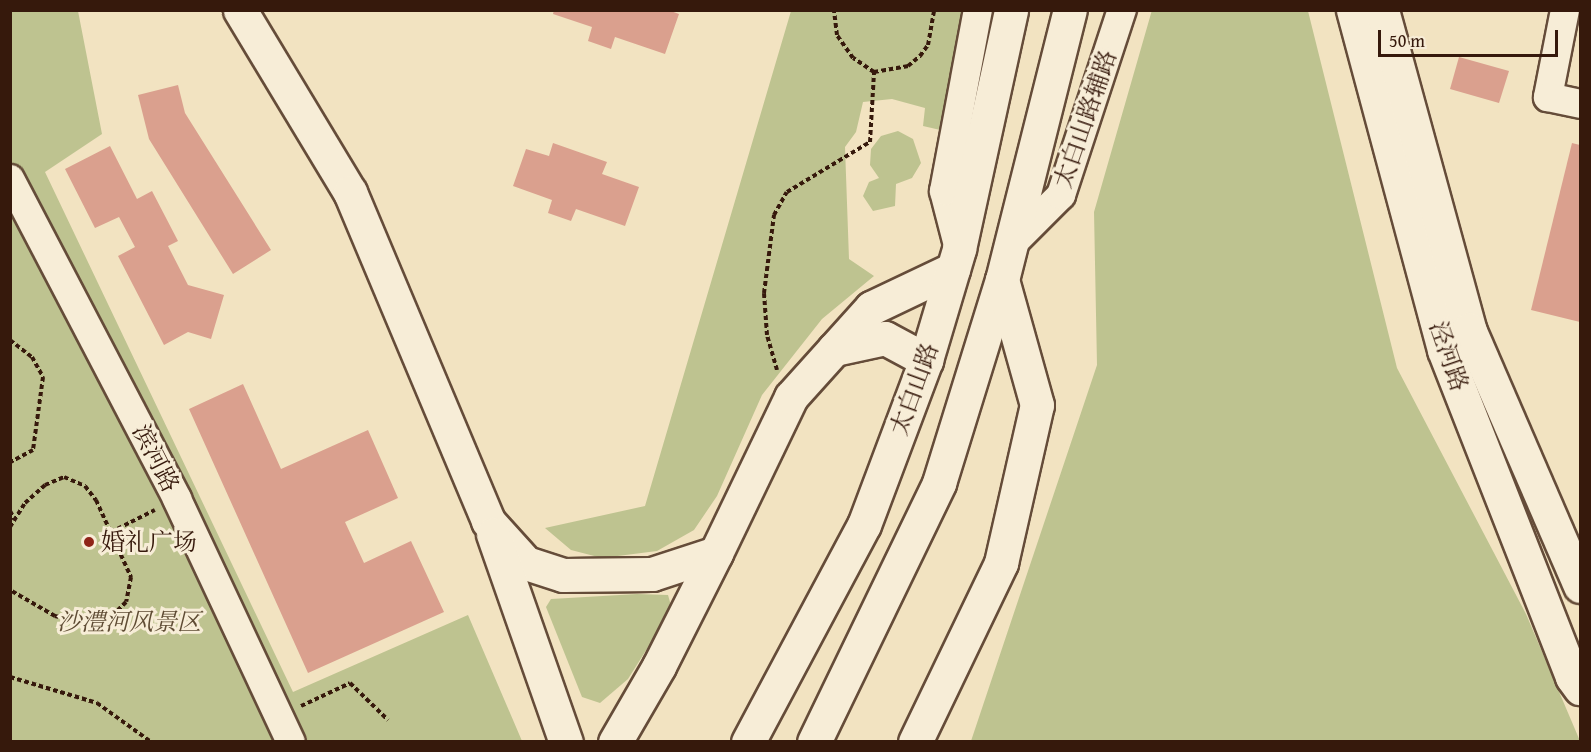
<!DOCTYPE html>
<html>
<head>
<meta charset="utf-8">
<style>
	body { margin:0 }
	#map { position:relative; width:1591px; height:752px; overflow:hidden; background:#f2e3c1; font-family:"Gentium Book Plus","Noto Serif SC",serif }
	div>[style] { position:absolute }
	[style*='--x'] { left:calc(var(--x)*1px); top:calc(var(--y)*1px); width:calc(var(--w)*1px); rotate:calc(var(--a)*1deg) }
	.green>* { inset:0; background:#bec390 }
	.building>* { inset:0; background:#daa08e }
	.path>* { height:4px; margin-top:-2px; transform-origin:0; background:repeating-linear-gradient(90deg,#36190c 0 4.5px,transparent 0 7.5px) }
	.roads { filter:drop-shadow(2px 0 #654c39) drop-shadow(-2px 0 #654c39) drop-shadow(0 2px #654c39) drop-shadow(0 -2px #654c39) }
	.street>* { height:28px; margin:-14px; padding:0 14px; transform-origin:14px; border-radius:14px; background:#f7edd7 }
	.secondary>* { height:33px; margin:-16.5px; padding:0 16.5px; transform-origin:16.5px; border-radius:16.5px; background:#f7edd7 }
	.dots>* { width:16px; height:16px; translate:-50% -50%; box-sizing:border-box; border:3px solid #f7edd7; border-radius:50% }
	span { translate:-50% -50%; white-space:nowrap; text-align:center; line-height:1.15; -webkit-text-stroke:6px #f7edd7; paint-order:stroke }
	.street-label { font-size:24px; color:#36190c }
	.poi-label { font-size:24px; color:#36190c }
	.left { translate:0 -50%; text-align:left }
	.park-label { font-size:24px; color:#5f4c34; font-style:italic }
	.frame { position:absolute; inset:0; border:12px solid #36190c; pointer-events:none }
	.scale { position:absolute; left:1378px; top:30px; width:180px; height:27px; box-sizing:border-box; border:3px solid #36190c; border-top:0; padding-left:8px; font-size:18px; line-height:21px; white-space:nowrap; color:#36190c; -webkit-text-stroke:4px #f7edd7; paint-order:stroke }
</style>
</head>
<body>
<div id="map">
	<div class="green">
		<i style="clip-path:polygon(1152px 10px,1308px 11px,1397px 368px,1526px 614px,1580px 741px,971px 741px,1097px 365px,1094px 212px)"></i>
		<i style="clip-path:polygon(10px 11px,78px 11px,102px 134px,45px 172px,293px 692px,468px 615px,522px 741px,11px 741px)"></i>
		<i style="clip-path:polygon(791px 11px,972px 11px,949px 132px,923px 126px,925px 108px,892px 99px,863px 102px,856px 132px,845px 147px,849px 259px,874px 276px,822px 319px,762px 395px,717px 496px,694px 530px,657px 551px,602px 558px,571px 550px,545px 528px,645px 506px)"></i>
		<i style="clip-path:polygon(898px 131px,913px 139px,921px 163px,912px 178px,896px 184px,895px 206px,873px 211px,863px 196px,869px 182px,879px 178px,870px 165px,871px 149px,881px 136px)"></i>
		<i style="clip-path:polygon(637px 594px,668px 595px,672px 609px,628px 679px,600px 703px,582px 697px,546px 607px,551px 599px)"></i>
	</div>
	<div class="building">
		<i style="clip-path:polygon(554px 10px,668px 10px,679px 14px,665px 54px,615px 37px,611px 49px,588px 41px,592px 27px,553px 14px)"></i>
		<i style="clip-path:polygon(1459px 57px,1509px 71px,1499px 103px,1450px 89px)"></i>
		<i style="clip-path:polygon(178px 85px,185px 113px,271px 250px,233px 274px,149px 139px,138px 95px)"></i>
		<i style="clip-path:polygon(553px 143px,607px 162px,602px 174px,639px 187px,625px 226px,576px 209px,571px 221px,548px 213px,552px 200px,513px 186px,526px 149px,549px 156px)"></i>
		<i style="clip-path:polygon(1572px 143px,1580px 145px,1580px 322px,1531px 310px)"></i>
		<i style="clip-path:polygon(110px 146px,137px 199px,152px 191px,178px 241px,168px 246px,188px 285px,224px 295px,211px 339px,188px 332px,164px 345px,118px 256px,135px 247px,119px 217px,95px 228px,65px 169px)"></i>
		<i style="clip-path:polygon(243px 384px,281px 469px,368px 430px,398px 498px,345px 522px,364px 563px,411px 541px,444px 612px,308px 673px,189px 409px)"></i>
	</div>
	<div class="path">
		<i style="--x:874;--y:72;--w:35;--a:-10"></i>
		<i style="--x:908;--y:66;--w:16;--a:-40"></i>
		<i style="--x:920;--y:56;--w:14;--a:-54"></i>
		<i style="--x:928;--y:45;--w:36;--a:-80"></i>
		<i style="--x:10;--y:340;--w:28;--a:38"></i>
		<i style="--x:32;--y:357;--w:23;--a:61"></i>
		<i style="--x:43;--y:377;--w:74;--a:97.8"></i>
		<i style="--x:33;--y:450;--w:26;--a:152"></i>
		<i style="--x:777;--y:370;--w:36;--a:-106"></i>
		<i style="--x:767;--y:335;--w:42;--a:-94.1"></i>
		<i style="--x:764;--y:293;--w:79;--a:-82.7"></i>
		<i style="--x:774;--y:215;--w:26;--a:-61"></i>
		<i style="--x:787;--y:192;--w:97;--a:-31.1"></i>
		<i style="--x:870;--y:142;--w:70;--a:-86.7"></i>
		<i style="--x:874;--y:72;--w:25;--a:-146"></i>
		<i style="--x:853;--y:58;--w:28;--a:-125"></i>
		<i style="--x:837;--y:35;--w:25;--a:-97"></i>
		<i style="--x:10;--y:511;--w:10;--a:61"></i>
		<i style="--x:10;--y:527;--w:28;--a:-58"></i>
		<i style="--x:25;--y:503;--w:27;--a:-42"></i>
		<i style="--x:45;--y:485;--w:21;--a:-23"></i>
		<i style="--x:64;--y:477;--w:23;--a:23"></i>
		<i style="--x:85;--y:486;--w:18;--a:52"></i>
		<i style="--x:96;--y:500;--w:85;--a:65.6"></i>
		<i style="--x:131;--y:577;--w:25;--a:101"></i>
		<i style="--x:126;--y:602;--w:24;--a:135"></i>
		<i style="--x:109;--y:619;--w:21;--a:169"></i>
		<i style="--x:88;--y:623;--w:34;--a:-168"></i>
		<i style="--x:55;--y:616;--w:52;--a:-150"></i>
		<i style="--x:111;--y:532;--w:49;--a:-26.6"></i>
		<i style="--x:10;--y:677;--w:91;--a:16.6"></i>
		<i style="--x:97;--y:703;--w:67;--a:35.8"></i>
		<i style="--x:301;--y:706;--w:54;--a:-25.1"></i>
		<i style="--x:350;--y:683;--w:53;--a:44.2"></i>
	</div>
	<div class="roads">
		<div class="street">
			<i style="--x:1565;--y:10;--w:89;--a:101.1"></i>
			<i style="--x:1548;--y:97;--w:33;--a:12"></i>
			<i style="--x:10;--y:179;--w:361;--a:62.4"></i>
			<i style="--x:177;--y:499;--w:268;--a:64.9"></i>
			<i style="--x:1011;--y:245;--w:71;--a:-45"></i>
			<i style="--x:1061;--y:195;--w:195;--a:-71.8"></i>
			<i style="--x:959;--y:249;--w:60;--a:-104.5"></i>
			<i style="--x:944;--y:191;--w:184;--a:-79.4"></i>
		</div>
		<div class="secondary">
			<i style="--x:240;--y:10;--w:213;--a:58.9"></i>
			<i style="--x:350;--y:192;--w:357;--a:67.2"></i>
			<i style="--x:488;--y:521;--w:57;--a:47.9"></i>
			<i style="--x:526;--y:563;--w:39;--a:18"></i>
			<i style="--x:563;--y:575;--w:89;--a:-0.6"></i>
			<i style="--x:652;--y:574;--w:67;--a:-18.2"></i>
			<i style="--x:716;--y:553;--w:173;--a:-64.3"></i>
			<i style="--x:791;--y:397;--w:120;--a:-48"></i>
			<i style="--x:871;--y:308;--w:91;--a:-25.4"></i>
			<i style="--x:1353;--y:10;--w:352;--a:75"></i>
			<i style="--x:1444;--y:350;--w:351;--a:68.6"></i>
			<i style="--x:1572;--y:677;--w:14;--a:54"></i>
			<i style="--x:1382;--y:10;--w:331;--a:74.7"></i>
			<i style="--x:1469;--y:329;--w:280;--a:66.6"></i>
			<i style="--x:834;--y:349;--w:52;--a:-12.2"></i>
			<i style="--x:885;--y:338;--w:47;--a:28.2"></i>
			<i style="--x:493;--y:534;--w:220;--a:70.7"></i>
			<i style="--x:615;--y:742;--w:88;--a:-59.9"></i>
			<i style="--x:659;--y:666;--w:127;--a:-63.2"></i>
			<i style="--x:748;--y:742;--w:246;--a:-61.9"></i>
			<i style="--x:864;--y:525;--w:176;--a:-69.4"></i>
			<i style="--x:926;--y:360;--w:116;--a:-73.4"></i>
			<i style="--x:959;--y:249;--w:245;--a:-77.7"></i>
			<i style="--x:814;--y:742;--w:288;--a:-64.2"></i>
			<i style="--x:939;--y:483;--w:213;--a:-72.8"></i>
			<i style="--x:1002;--y:280;--w:278;--a:-75.9"></i>
			<i style="--x:915;--y:742;--w:199;--a:-64.3"></i>
			<i style="--x:1001;--y:563;--w:162;--a:-77.2"></i>
			<i style="--x:1037;--y:405;--w:130;--a:-105.6"></i>
		</div>
	</div>
	<div class="dots">
		<i style="left:89px;top:542px;background:#8f2418"></i>
	</div>
	<div class="street-label">
		<span style="left:1085px;top:119px;rotate:-71deg">太白山路辅路</span>
		<span style="left:1449px;top:356px;rotate:71deg">泾河路</span>
		<span style="left:914px;top:389px;rotate:-70deg">太白山路</span>
		<span style="left:156px;top:458px;rotate:63deg">滨河路</span>
	</div>
	<div class="poi-label">
		<span class="left" style="left:101px;top:542px">婚礼广场</span>
	</div>
	<div class="park-label">
		<span style="left:129px;top:622px">沙澧河风景区</span>
	</div>
	<div class="frame"></div>
	<div class="scale">50 m</div>
</div>
</body>
</html>
